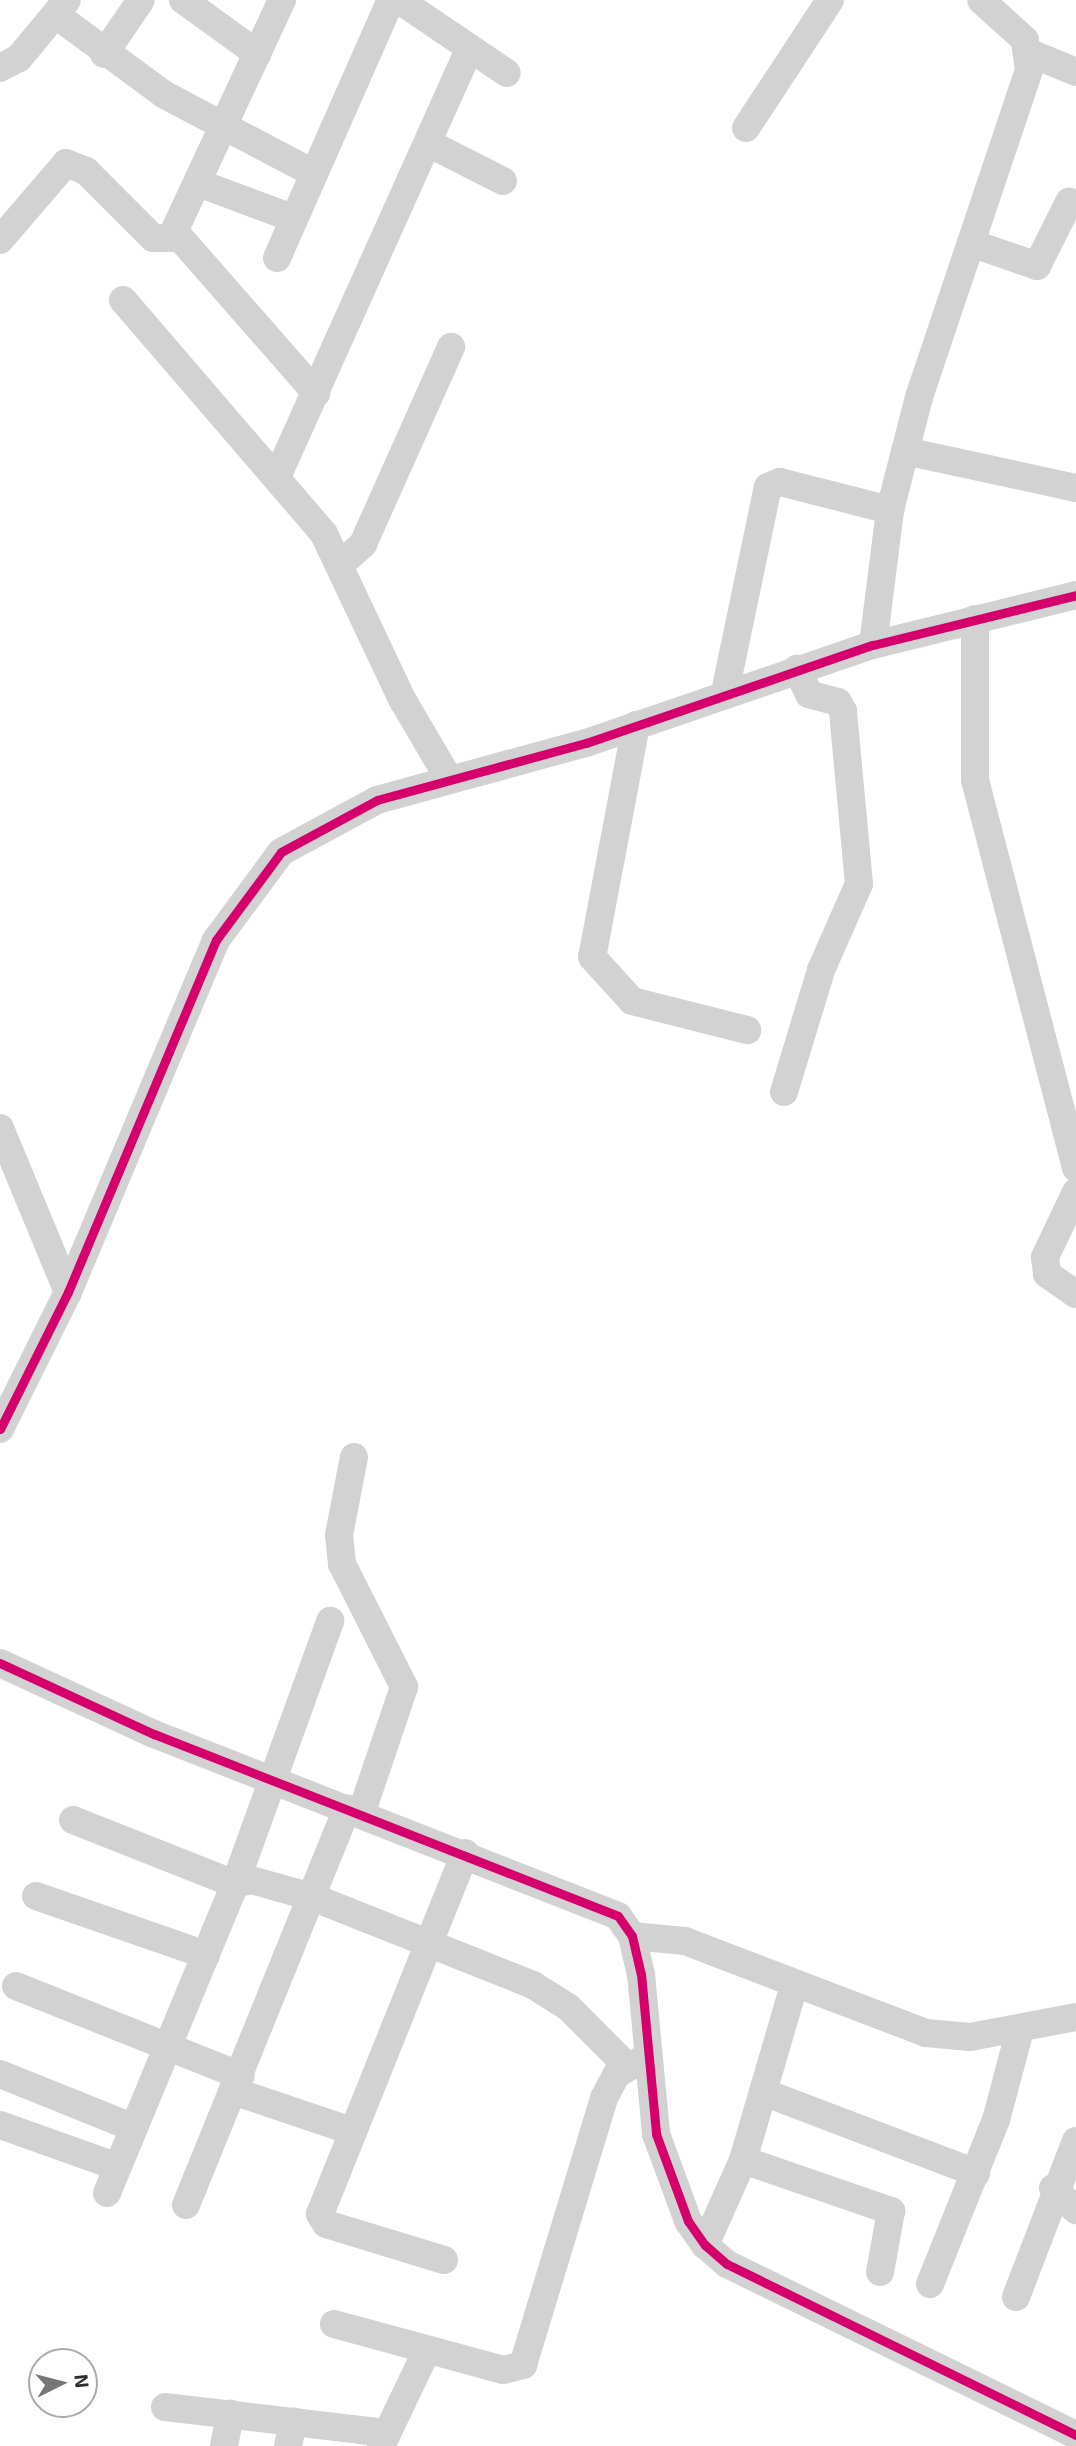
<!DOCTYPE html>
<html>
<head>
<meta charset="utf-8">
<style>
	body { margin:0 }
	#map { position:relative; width:1076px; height:2446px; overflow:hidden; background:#fff; font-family:"Exo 2",sans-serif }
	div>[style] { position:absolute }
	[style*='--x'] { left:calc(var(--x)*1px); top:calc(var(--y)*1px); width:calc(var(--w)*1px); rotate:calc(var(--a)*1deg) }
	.minor>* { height:28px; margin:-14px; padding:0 14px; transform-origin:14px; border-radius:14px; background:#d2d2d2 }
	.cycleway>* { height:9px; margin:-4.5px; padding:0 4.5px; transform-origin:4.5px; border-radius:4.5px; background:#d6006c }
	span { translate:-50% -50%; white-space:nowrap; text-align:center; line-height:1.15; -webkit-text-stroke:7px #fff; paint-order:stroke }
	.north { position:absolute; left:28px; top:2348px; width:70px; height:70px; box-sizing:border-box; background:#fff; border:2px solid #ababab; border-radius:50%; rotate:84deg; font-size:19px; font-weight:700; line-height:28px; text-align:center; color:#2d2d2d }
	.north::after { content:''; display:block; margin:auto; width:24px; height:32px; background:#767676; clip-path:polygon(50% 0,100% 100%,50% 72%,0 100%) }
</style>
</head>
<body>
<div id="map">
	<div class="minor">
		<i style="--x:183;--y:0;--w:92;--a:35.8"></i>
		<i style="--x:399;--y:0;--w:130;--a:34.1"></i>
		<i style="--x:56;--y:15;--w:135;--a:36.3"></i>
		<i style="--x:165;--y:95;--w:167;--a:27.8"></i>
		<i style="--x:1030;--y:53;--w:50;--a:22.4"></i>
		<i style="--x:104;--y:54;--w:65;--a:-55.6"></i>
		<i style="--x:0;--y:68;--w:21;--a:-28"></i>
		<i style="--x:19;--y:58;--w:75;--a:-50.4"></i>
		<i style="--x:746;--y:128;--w:153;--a:-56.7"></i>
		<i style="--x:428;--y:143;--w:84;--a:26.9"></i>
		<i style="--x:201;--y:184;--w:97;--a:20.5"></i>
		<i style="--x:176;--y:233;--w:213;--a:48.8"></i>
		<i style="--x:0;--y:240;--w:101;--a:-49.4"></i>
		<i style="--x:66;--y:163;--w:22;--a:22"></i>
		<i style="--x:86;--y:171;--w:95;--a:45"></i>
		<i style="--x:153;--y:238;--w:18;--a:0"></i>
		<i style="--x:171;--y:238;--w:263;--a:-65"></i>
		<i style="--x:971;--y:243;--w:70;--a:19.2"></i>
		<i style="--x:1037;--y:266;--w:72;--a:-63.4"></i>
		<i style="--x:277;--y:258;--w:282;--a:-66.2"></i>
		<i style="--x:123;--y:300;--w:308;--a:49.3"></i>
		<i style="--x:324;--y:534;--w:183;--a:64.7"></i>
		<i style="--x:402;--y:699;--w:93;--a:59.6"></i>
		<i style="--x:905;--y:451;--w:175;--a:12.2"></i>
		<i style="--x:277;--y:477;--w:470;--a:-65.8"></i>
		<i style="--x:341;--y:564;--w:30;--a:-42"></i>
		<i style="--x:363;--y:544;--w:216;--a:-65.9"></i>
		<i style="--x:975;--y:619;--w:161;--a:90"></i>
		<i style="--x:975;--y:780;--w:401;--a:75.4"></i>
		<i style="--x:873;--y:645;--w:136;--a:-82.8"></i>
		<i style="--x:890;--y:510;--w:117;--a:-75.6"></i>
		<i style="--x:919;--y:397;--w:345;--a:-71.4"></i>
		<i style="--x:1029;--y:70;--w:30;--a:-98"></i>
		<i style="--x:1025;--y:40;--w:59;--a:-137.7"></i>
		<i style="--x:725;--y:692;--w:209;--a:-78.2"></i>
		<i style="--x:768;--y:487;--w:13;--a:-23"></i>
		<i style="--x:780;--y:482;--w:114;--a:14.3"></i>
		<i style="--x:636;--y:725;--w:236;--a:100.7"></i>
		<i style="--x:592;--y:957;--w:59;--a:47.7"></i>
		<i style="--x:632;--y:1001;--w:119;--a:14.2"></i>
		<i style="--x:784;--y:1092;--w:127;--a:-73.1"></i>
		<i style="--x:821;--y:970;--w:94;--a:-66.2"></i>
		<i style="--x:859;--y:884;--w:174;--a:-95.3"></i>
		<i style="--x:843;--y:711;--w:10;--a:-119"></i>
		<i style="--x:838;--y:702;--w:30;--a:-165"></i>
		<i style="--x:809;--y:694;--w:28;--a:-116"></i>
		<i style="--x:0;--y:1128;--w:178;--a:67.5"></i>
		<i style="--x:1076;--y:1192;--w:72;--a:115.5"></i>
		<i style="--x:1045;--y:1257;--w:17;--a:83"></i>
		<i style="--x:1047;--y:1274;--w:35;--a:35"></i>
		<i style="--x:0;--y:1429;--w:153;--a:-63.6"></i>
		<i style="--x:68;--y:1292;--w:382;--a:-67.2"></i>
		<i style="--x:216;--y:940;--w:109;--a:-53.5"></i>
		<i style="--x:281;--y:852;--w:109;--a:-28.4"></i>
		<i style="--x:377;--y:800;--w:217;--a:-15.3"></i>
		<i style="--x:586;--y:743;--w:303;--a:-18.9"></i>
		<i style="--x:873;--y:645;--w:209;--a:-13.8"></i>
		<i style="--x:354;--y:1457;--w:79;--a:100.9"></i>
		<i style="--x:339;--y:1535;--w:29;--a:84"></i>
		<i style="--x:342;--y:1564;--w:138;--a:63.2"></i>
		<i style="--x:404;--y:1687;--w:134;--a:108.7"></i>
		<i style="--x:0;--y:1663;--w:170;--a:24.8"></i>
		<i style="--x:154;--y:1734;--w:498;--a:21.4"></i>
		<i style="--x:618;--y:1916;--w:24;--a:55"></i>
		<i style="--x:632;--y:1936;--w:39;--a:77"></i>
		<i style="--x:641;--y:1974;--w:161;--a:84.6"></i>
		<i style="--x:656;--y:2134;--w:93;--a:69.8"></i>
		<i style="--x:688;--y:2221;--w:29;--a:55"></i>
		<i style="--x:705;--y:2245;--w:29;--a:41"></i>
		<i style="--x:727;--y:2264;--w:389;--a:26.1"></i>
		<i style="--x:73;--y:1820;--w:174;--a:21.6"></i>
		<i style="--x:235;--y:1884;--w:16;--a:-14"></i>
		<i style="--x:251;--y:1880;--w:63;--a:15.6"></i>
		<i style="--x:312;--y:1897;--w:238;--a:21.7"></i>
		<i style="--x:533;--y:1985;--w:41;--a:32.2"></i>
		<i style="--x:568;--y:2007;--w:85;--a:45"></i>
		<i style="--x:36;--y:1896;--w:180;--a:19.1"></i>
		<i style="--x:632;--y:1936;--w:53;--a:5.4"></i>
		<i style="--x:685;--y:1941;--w:258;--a:20.9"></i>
		<i style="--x:926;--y:2033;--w:44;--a:5.2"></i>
		<i style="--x:970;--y:2037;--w:108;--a:-10.7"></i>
		<i style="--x:16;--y:1986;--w:242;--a:21.8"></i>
		<i style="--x:0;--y:2074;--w:144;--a:21.9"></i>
		<i style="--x:233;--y:2091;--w:122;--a:18.6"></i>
		<i style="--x:763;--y:2092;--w:228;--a:20.8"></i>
		<i style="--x:0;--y:2125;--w:125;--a:19.6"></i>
		<i style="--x:743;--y:2160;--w:157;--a:19"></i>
		<i style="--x:891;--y:2211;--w:62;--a:100.2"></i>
		<i style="--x:1053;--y:2188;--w:32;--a:44"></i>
		<i style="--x:107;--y:2193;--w:334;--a:-67.5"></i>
		<i style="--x:235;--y:1884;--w:280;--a:-70.1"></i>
		<i style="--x:186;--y:2205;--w:428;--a:-67.9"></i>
		<i style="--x:705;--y:2245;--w:93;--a:-65.9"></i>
		<i style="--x:743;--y:2160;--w:181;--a:-73.7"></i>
		<i style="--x:444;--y:2260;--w:123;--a:-163"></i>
		<i style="--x:326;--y:2224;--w:12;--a:-121"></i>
		<i style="--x:320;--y:2214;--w:389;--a:-68.1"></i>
		<i style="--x:930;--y:2284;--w:177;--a:-68.1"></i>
		<i style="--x:996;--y:2120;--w:93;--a:-75.1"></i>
		<i style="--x:1016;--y:2297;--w:167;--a:-69"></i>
		<i style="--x:334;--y:2324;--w:175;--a:15.2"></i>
		<i style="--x:503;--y:2370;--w:21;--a:-14"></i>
		<i style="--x:523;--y:2365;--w:279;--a:-73.1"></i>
		<i style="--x:604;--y:2098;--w:27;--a:-62"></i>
		<i style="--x:617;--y:2074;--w:30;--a:-30"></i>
		<i style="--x:165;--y:2407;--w:224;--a:6.7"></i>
		<i style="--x:224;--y:2446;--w:33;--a:-79"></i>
		<i style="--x:288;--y:2446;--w:25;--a:-78"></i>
		<i style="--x:381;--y:2446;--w:106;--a:-64.4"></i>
	</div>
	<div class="cycleway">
		<i style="--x:0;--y:1429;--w:153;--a:-63.6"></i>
		<i style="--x:68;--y:1292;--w:382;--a:-67.2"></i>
		<i style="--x:216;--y:940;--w:109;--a:-53.5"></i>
		<i style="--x:281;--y:852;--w:109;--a:-28.4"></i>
		<i style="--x:377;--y:800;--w:217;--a:-15.3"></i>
		<i style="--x:586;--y:743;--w:303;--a:-18.9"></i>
		<i style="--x:873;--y:645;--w:209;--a:-13.8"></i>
		<i style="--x:0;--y:1663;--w:170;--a:24.8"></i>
		<i style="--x:154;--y:1734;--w:498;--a:21.4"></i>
		<i style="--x:618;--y:1916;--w:24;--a:55"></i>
		<i style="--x:632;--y:1936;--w:39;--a:77"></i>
		<i style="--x:641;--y:1974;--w:161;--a:84.6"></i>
		<i style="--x:656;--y:2134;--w:93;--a:69.8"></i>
		<i style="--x:688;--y:2221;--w:29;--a:55"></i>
		<i style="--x:705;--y:2245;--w:29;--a:41"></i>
		<i style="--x:727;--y:2264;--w:389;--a:26.1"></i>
	</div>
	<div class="north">N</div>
</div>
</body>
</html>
